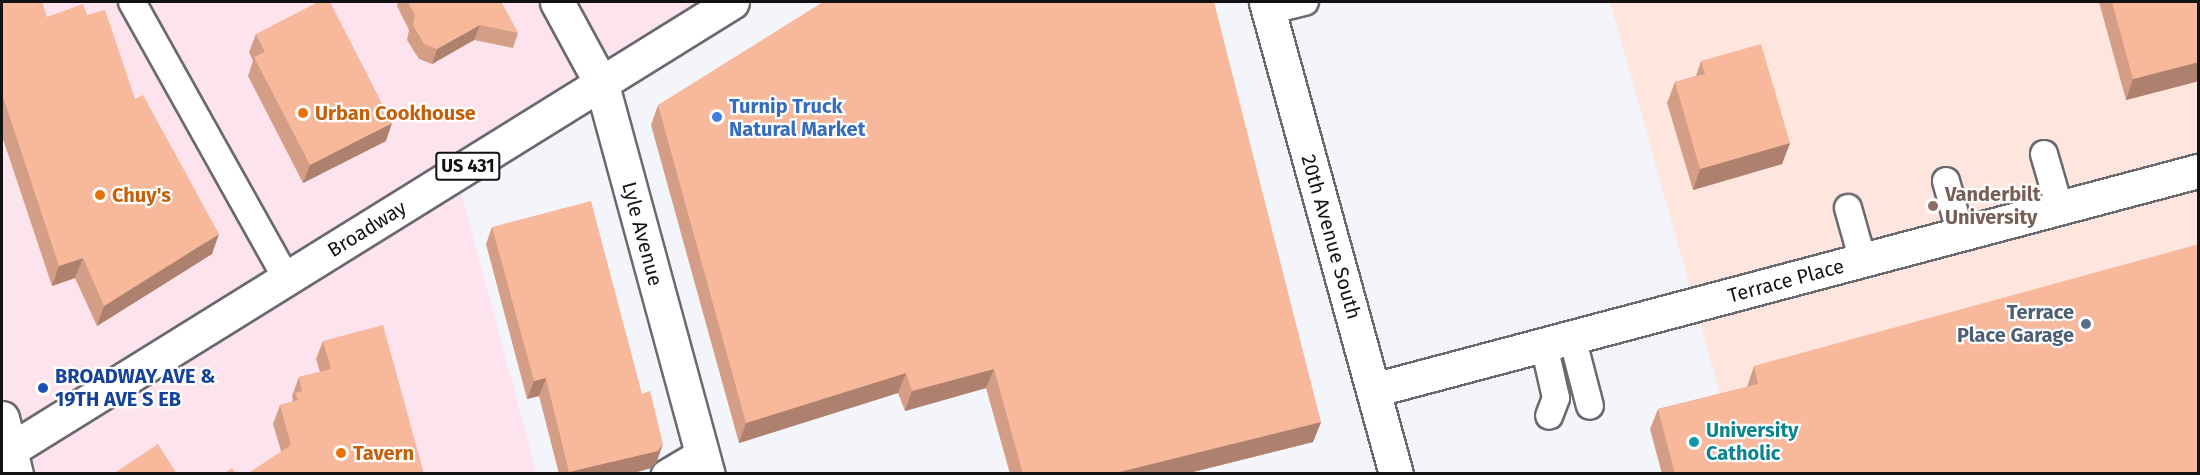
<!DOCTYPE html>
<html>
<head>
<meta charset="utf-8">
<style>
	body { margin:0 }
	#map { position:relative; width:2200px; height:475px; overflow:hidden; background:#f4f4fb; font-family:"Fira Sans",sans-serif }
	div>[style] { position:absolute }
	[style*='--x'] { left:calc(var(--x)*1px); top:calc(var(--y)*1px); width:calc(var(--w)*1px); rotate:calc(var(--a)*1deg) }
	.commercial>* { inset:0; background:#fce3ee }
	.education>* { inset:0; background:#fee5de }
	.roads { filter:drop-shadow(2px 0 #69696f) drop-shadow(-2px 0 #69696f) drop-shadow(0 2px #69696f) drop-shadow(0 -2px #69696f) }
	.service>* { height:26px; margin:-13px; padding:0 13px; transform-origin:13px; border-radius:13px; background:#fff }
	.minor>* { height:33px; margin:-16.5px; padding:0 16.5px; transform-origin:16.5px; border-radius:16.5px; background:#fff }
	.secondary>* { height:33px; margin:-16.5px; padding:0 16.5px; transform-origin:16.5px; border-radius:16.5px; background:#fff }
	.primary>* { height:33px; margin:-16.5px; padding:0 16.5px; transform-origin:16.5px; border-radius:16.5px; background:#fff }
	.wall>* { inset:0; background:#d49e86 }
	.shaded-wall>* { inset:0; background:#ad816d }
	.building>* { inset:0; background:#f7b89c }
	.dots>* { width:16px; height:16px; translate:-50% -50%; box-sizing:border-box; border:3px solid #fff; border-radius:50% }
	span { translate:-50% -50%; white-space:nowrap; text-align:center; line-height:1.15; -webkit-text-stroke:4.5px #fff; paint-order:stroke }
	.shield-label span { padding:2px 4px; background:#fff; border:2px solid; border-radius:4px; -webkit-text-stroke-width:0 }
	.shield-label { font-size:18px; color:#121214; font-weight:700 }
	.shop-label { font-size:20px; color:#366cbe; font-weight:700 }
	.left { translate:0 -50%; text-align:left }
	.food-label { font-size:20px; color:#c56008; font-weight:700 }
	.education-label { font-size:20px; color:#785e54; font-weight:700 }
	.street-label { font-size:20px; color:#121214 }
	.service-label { font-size:20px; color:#4e5e75; font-weight:700 }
	.right { translate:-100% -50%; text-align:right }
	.transit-label { font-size:20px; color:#164399; font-weight:700 }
	.culture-label { font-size:20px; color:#0d838f; font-weight:700 }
	.frame { position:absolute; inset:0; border:3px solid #121214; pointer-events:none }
</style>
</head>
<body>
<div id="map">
	<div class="commercial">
		<i style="clip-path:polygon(2px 2px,732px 2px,456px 173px,537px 474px,2px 473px)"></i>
	</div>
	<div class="education">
		<i style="clip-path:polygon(1610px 2px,2198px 2px,2198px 473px,1734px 444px)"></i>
	</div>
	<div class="roads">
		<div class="service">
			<i style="--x:132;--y:2;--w:317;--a:60.8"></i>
			<i style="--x:1268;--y:11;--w:38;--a:-14"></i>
			<i style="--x:2044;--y:154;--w:57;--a:73.8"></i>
			<i style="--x:1946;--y:181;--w:56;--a:74.5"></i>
			<i style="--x:1848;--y:208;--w:55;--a:74.2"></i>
			<i style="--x:1572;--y:337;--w:71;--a:75.4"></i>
			<i style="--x:1544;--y:345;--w:54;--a:77.2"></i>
			<i style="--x:1556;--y:398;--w:19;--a:111"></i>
			<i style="--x:665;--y:474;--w:43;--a:-30.7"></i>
		</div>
		<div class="minor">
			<i style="--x:557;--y:2;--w:94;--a:61.5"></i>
			<i style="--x:602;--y:85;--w:403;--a:74.8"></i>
			<i style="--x:1373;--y:390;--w:854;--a:-14.87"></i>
			<i style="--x:2;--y:418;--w:58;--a:76"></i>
		</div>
		<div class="secondary">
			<i style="--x:1266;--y:2;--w:490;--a:74.6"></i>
		</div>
		<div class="primary">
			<i style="--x:2;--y:455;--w:859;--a:-31.82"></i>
		</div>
	</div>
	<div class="wall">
		<i style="clip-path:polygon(2px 2px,47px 17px,87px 15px,135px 99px,212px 254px,97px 326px,75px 278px,52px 286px,2px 136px)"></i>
		<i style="clip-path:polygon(398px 2px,501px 2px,518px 33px,513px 48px,474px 40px,432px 64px,419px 59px,407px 40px,409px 30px,397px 6px)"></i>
		<i style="clip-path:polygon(2099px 2px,2199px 2px,2199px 81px,2126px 100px)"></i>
		<i style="clip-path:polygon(256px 34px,386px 141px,303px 183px,248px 76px,253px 61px,249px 52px)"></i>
		<i style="clip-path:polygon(1701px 61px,1790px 143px,1782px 164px,1693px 190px,1667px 103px,1675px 82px,1696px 76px)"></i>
		<i style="clip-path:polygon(658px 105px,1321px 422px,1313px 442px,1185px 474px,1010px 474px,986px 388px,905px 411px,898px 393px,739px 443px,651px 125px)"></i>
		<i style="clip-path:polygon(492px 227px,657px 461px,651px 468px,630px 474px,559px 474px,539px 396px,527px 399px,486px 244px)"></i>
		<i style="clip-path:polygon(323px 341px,424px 474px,281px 451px,273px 424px,280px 405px,292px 402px,293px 399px,292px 396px,299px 377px,320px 372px,316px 359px)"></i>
		<i style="clip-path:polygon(1754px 366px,2199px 474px,1662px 474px,1650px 429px,1658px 409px,1747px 387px)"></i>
	</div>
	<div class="shaded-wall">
		<i style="clip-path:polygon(480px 25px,474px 40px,432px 64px,437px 49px)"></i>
		<i style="clip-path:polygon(2199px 62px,2199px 81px,2126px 100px,2133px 79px)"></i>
		<i style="clip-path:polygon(392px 123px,386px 141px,303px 183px,310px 165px)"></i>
		<i style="clip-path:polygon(1790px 143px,1782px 164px,1693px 190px,1700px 169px)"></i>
		<i style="clip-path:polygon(219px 234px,212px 254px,97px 326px,104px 306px)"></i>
		<i style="clip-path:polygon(83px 258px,75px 278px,52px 286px,59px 266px)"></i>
		<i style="clip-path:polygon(994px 369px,986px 388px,905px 411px,912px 391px)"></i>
		<i style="clip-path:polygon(906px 373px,898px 393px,739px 443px,746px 423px)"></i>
		<i style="clip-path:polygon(546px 378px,539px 396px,527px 399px,534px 381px)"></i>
		<i style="clip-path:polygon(1321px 422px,1313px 442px,1185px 474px,1111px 474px)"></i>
		<i style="clip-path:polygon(663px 444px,657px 461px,651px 468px,630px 474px,569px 474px,569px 472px)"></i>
	</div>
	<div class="building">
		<i style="clip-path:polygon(2px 2px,42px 2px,47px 17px,83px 4px,87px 15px,105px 10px,135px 99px,143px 95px,219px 234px,104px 306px,83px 258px,59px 266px,2px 94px)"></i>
		<i style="clip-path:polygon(318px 2px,330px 2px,392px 123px,310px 165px,254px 57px,265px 52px,256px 34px)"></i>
		<i style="clip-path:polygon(408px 2px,501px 2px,518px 33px,480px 25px,437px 49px,424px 44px,413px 25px,415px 15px)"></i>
		<i style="clip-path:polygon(823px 2px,1214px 2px,1321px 422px,1111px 474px,1023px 474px,994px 369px,912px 391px,906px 373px,746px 423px,658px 105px)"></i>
		<i style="clip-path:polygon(2112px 2px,2199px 2px,2199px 62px,2133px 79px)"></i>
		<i style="clip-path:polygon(1761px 44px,1790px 143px,1700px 169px,1675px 82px,1705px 74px,1701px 61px)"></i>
		<i style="clip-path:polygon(591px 201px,642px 394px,650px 391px,663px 444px,658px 451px,569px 472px,546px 378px,534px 381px,492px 227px)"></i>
		<i style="clip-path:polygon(2199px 244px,2199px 474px,1675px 474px,1658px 409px,1758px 384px,1754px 366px)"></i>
		<i style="clip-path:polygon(383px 325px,424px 474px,247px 474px,291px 445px,280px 405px,298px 400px,295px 393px,302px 391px,299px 377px,331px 369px,323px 341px)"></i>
		<i style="clip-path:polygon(158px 444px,177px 474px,113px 474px)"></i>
		<i style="clip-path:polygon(232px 468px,236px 474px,224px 474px)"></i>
	</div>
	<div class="dots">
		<i style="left:303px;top:113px;background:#e8710a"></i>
		<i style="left:717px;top:117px;background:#3f7fe0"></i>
		<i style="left:100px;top:195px;background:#e8710a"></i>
		<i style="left:1933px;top:206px;background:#8d6e63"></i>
		<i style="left:2086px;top:324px;background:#5c6f8a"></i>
		<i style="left:43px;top:388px;background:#1a4fb4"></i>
		<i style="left:1694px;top:442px;background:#0f9aa8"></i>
		<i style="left:341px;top:453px;background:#e8710a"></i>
	</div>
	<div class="shield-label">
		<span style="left:468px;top:166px">US 431</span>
	</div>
	<div class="shop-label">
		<span class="left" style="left:729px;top:118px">Turnip Truck<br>Natural Market</span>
	</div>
	<div class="food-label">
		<span class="left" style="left:315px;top:113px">Urban Cookhouse</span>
		<span class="left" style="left:112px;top:195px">Chuy's</span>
		<span class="left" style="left:353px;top:453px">Tavern</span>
	</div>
	<div class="education-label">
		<span class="left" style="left:1945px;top:206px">Vanderbilt<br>University</span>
	</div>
	<div class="street-label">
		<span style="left:367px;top:229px;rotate:-32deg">Broadway</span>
		<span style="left:642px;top:234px;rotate:75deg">Lyle Avenue</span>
		<span style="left:1331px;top:237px;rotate:74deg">20th Avenue South</span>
		<span style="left:1786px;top:281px;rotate:-15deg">Terrace Place</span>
	</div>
	<div class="service-label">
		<span class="right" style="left:2074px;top:324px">Terrace<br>Place Garage</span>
	</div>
	<div class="transit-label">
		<span class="left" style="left:55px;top:388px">BROADWAY AVE &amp;<br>19TH AVE S EB</span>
	</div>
	<div class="culture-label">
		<span class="left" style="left:1706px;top:442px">University<br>Catholic</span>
	</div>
	<div class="frame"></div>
</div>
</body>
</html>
